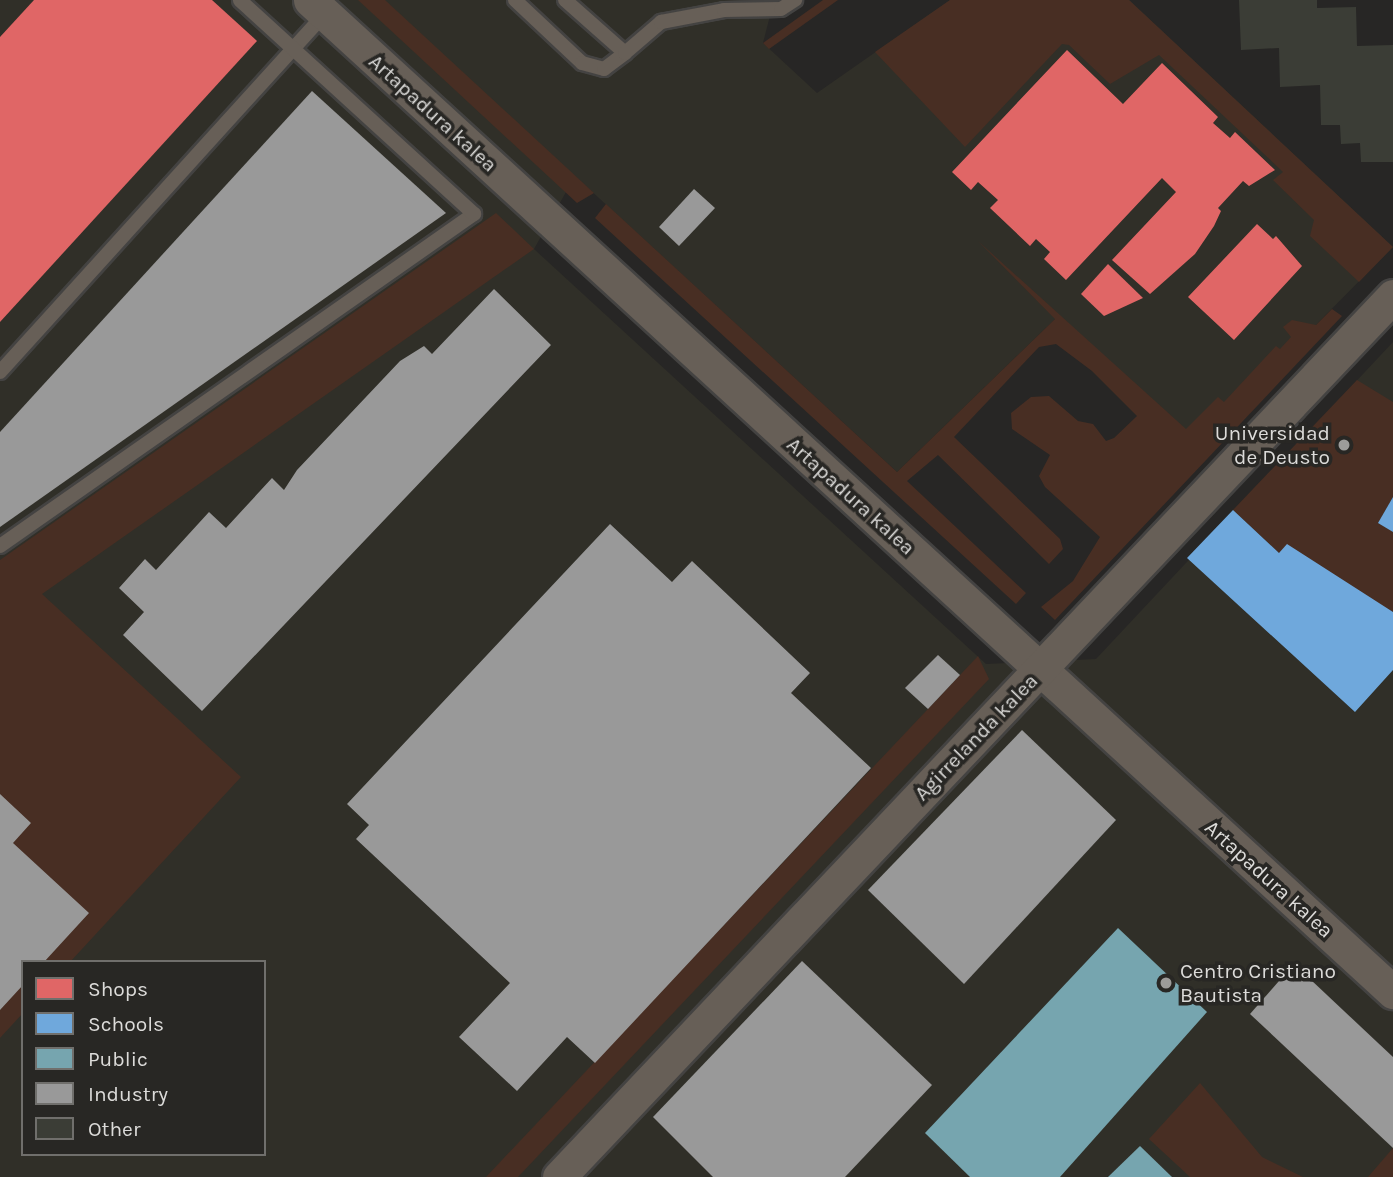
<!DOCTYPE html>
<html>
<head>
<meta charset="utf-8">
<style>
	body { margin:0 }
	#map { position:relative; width:1393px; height:1177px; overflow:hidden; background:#272625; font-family:Karla,sans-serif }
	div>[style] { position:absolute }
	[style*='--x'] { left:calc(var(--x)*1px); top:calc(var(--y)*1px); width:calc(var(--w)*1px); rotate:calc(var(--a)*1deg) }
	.built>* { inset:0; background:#302f28 }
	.green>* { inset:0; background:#482e23 }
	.shops>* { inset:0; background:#e06666 }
	.schools>* { inset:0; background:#6fa8dc }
	.public>* { inset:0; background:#76a5af }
	.industry>* { inset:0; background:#999 }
	.building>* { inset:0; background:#3b3d36 }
	.roads { filter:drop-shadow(2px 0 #444342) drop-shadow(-2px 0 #444342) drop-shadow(0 2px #444342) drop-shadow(0 -2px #444342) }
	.service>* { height:14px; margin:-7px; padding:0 7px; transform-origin:7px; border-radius:7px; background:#675f57 }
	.tertiary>* { height:33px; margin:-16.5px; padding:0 16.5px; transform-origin:16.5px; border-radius:16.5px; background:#675f57 }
	.dots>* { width:19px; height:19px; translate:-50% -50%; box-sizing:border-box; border:4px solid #282724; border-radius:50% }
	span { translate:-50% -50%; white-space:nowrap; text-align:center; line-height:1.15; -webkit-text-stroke:7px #282724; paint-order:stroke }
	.street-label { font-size:21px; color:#dcdbd9 }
	.poi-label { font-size:21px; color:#dcdbd9 }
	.right { translate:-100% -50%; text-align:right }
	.left { translate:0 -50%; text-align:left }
	.legend { position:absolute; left:21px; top:960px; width:245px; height:196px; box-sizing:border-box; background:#282724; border:2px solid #706f6c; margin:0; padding:9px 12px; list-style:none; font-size:21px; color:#dcdbd9 }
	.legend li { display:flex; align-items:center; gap:14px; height:35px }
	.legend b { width:35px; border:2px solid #706f6c }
</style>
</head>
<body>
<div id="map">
	<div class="built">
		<i style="clip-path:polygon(evenodd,0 0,774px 0,763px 43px,817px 93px,950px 0,1129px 0,1393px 247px,1193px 449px,1055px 319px,897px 472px,575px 176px,534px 249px,986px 664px,1096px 659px,1393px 342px,1393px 1177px,0 1177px,0 0,23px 962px,264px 962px,264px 1154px,23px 1154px,23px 962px)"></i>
	</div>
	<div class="green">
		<i style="clip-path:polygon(358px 0,385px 0,594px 193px,577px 203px)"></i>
		<i style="clip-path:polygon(823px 0,838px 0,769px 49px,763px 43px)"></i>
		<i style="clip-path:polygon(950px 0,1129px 0,1393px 247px,1359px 282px,1310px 236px,1314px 220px,1273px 180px,1283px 172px,1159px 55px,1110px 84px,1069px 45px,1062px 44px,965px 147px,875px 52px)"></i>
		<i style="clip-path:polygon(606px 204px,897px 472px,1055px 319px,978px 241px,1186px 429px,1218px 397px,1224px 402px,1276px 346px,1280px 349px,1291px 337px,1283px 327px,1292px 320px,1316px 325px,1332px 309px,1342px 316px,1055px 620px,1041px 607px,1073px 581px,1100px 537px,1045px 487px,1039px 476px,1050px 455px,1012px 429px,1011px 413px,1031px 397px,1049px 396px,1078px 421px,1093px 424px,1106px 441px,1114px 438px,1137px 416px,1092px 371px,1056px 344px,1039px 347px,954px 437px,1060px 539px,1063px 549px,1049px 564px,938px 455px,907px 481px,1026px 593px,1016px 604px,595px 218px)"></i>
		<i style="clip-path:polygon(496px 213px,534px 249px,42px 594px,241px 777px,70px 962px,23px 962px,23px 1013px,0 1038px,0 560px)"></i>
		<i style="clip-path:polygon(1357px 380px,1393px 402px,1393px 497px,1378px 523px,1393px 532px,1393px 612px,1279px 553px,1233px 510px)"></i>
		<i style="clip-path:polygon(978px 656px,989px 679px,518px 1177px,486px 1177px)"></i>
		<i style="clip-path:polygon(1200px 1083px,1262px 1157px,1303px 1177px,1190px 1177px,1149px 1139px)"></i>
		<i style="clip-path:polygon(1393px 1148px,1393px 1177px,1368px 1177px)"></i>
	</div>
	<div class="shops">
		<i style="clip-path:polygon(34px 0,212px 0,257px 41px,0 322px,0 37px)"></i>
		<i style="clip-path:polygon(1067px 50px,1123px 104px,1162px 63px,1218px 117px,1213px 123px,1230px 138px,1235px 132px,1275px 170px,1249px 186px,1243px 181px,1218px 208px,1221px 211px,1214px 226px,1195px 254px,1150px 294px,1112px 260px,1176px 192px,1162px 178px,1066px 280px,1044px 259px,1050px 252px,1036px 239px,1030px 246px,990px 208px,998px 200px,978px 182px,971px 190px,952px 172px)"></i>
		<i style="clip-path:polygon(1257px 224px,1273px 239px,1276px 236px,1302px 266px,1234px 340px,1188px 297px)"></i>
		<i style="clip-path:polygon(1108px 264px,1143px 298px,1104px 316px,1081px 294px)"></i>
	</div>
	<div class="schools">
		<i style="clip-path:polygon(1393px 497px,1393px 532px,1378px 523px)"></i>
		<i style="clip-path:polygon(1233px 510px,1279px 553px,1287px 544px,1393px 612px,1393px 670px,1355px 712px,1187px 558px)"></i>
	</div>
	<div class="public">
		<i style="clip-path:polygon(1118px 928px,1207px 1012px,1060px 1177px,970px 1177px,925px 1133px)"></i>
		<i style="clip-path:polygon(1140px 1146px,1172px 1177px,1108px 1177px)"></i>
	</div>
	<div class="industry">
		<i style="clip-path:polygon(312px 91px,446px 213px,0 527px,0 432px)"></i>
		<i style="clip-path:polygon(694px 189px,715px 208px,679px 246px,659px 227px)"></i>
		<i style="clip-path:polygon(494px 289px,551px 345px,202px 711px,123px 635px,144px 612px,119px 588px,145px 559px,156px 570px,209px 512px,226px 528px,272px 478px,284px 490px,297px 470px,400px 361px,424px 346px,432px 354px)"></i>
		<i style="clip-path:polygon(610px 524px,672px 582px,692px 561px,810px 673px,791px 693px,871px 768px,595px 1063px,567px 1037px,517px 1091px,459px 1037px,510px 983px,356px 839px,369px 825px,347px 804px)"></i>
		<i style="clip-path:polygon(938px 655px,960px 675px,928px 709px,905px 688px)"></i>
		<i style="clip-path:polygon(1022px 730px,1116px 820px,964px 984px,868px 890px)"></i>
		<i style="clip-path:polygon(0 794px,31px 823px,13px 843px,89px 913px,44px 962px,23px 962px,23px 985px,0 1010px)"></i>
		<i style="clip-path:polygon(802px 961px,932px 1085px,845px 1177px,713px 1177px,653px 1117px)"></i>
		<i style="clip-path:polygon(1294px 964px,1393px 1057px,1393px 1148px,1250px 1014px)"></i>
	</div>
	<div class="building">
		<i style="clip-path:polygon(1239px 0,1317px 0,1317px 8px,1356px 7px,1357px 46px,1393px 45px,1393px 162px,1361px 162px,1360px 143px,1341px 144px,1340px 125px,1321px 125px,1320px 85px,1280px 87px,1279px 48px,1241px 50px)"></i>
	</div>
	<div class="roads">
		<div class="service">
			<i style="--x:515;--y:0;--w:92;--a:43.2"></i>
			<i style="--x:582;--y:63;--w:23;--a:15"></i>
			<i style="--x:604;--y:69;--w:26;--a:-37"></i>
			<i style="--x:625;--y:53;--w:80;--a:-138.5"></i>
			<i style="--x:625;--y:53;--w:48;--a:-40.7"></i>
			<i style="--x:661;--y:22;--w:64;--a:-10.8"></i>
			<i style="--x:724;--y:10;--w:57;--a:-1"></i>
			<i style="--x:781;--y:9;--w:17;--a:-33"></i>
			<i style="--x:0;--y:372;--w:484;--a:-47.8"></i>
			<i style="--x:0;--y:546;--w:579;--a:-35.01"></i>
			<i style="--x:474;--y:214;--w:317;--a:-137.6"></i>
		</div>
		<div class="tertiary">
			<i style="--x:310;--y:0;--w:1469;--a:42.49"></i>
			<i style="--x:559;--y:1177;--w:1213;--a:-46.57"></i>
		</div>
	</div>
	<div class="dots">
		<i style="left:1344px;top:445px;background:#9d9c9a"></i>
		<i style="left:1166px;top:983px;background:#9d9c9a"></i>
	</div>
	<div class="street-label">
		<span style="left:433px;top:113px;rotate:42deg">Artapadura kalea</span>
		<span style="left:851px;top:496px;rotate:42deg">Artapadura kalea</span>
		<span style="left:976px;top:737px;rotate:-46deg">Agirrelanda kalea</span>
		<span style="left:1269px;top:879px;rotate:42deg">Artapadura kalea</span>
	</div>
	<div class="poi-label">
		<span class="right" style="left:1330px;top:445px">Universidad<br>de Deusto</span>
		<span class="left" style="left:1180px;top:983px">Centro Cristiano<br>Bautista</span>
	</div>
	<ul class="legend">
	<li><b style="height:19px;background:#e06666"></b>Shops</li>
	<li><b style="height:19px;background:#6fa8dc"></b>Schools</li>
	<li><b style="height:19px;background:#76a5af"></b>Public</li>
	<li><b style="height:19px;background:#999"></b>Industry</li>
	<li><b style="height:19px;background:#3b3d36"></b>Other</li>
	</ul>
</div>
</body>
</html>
